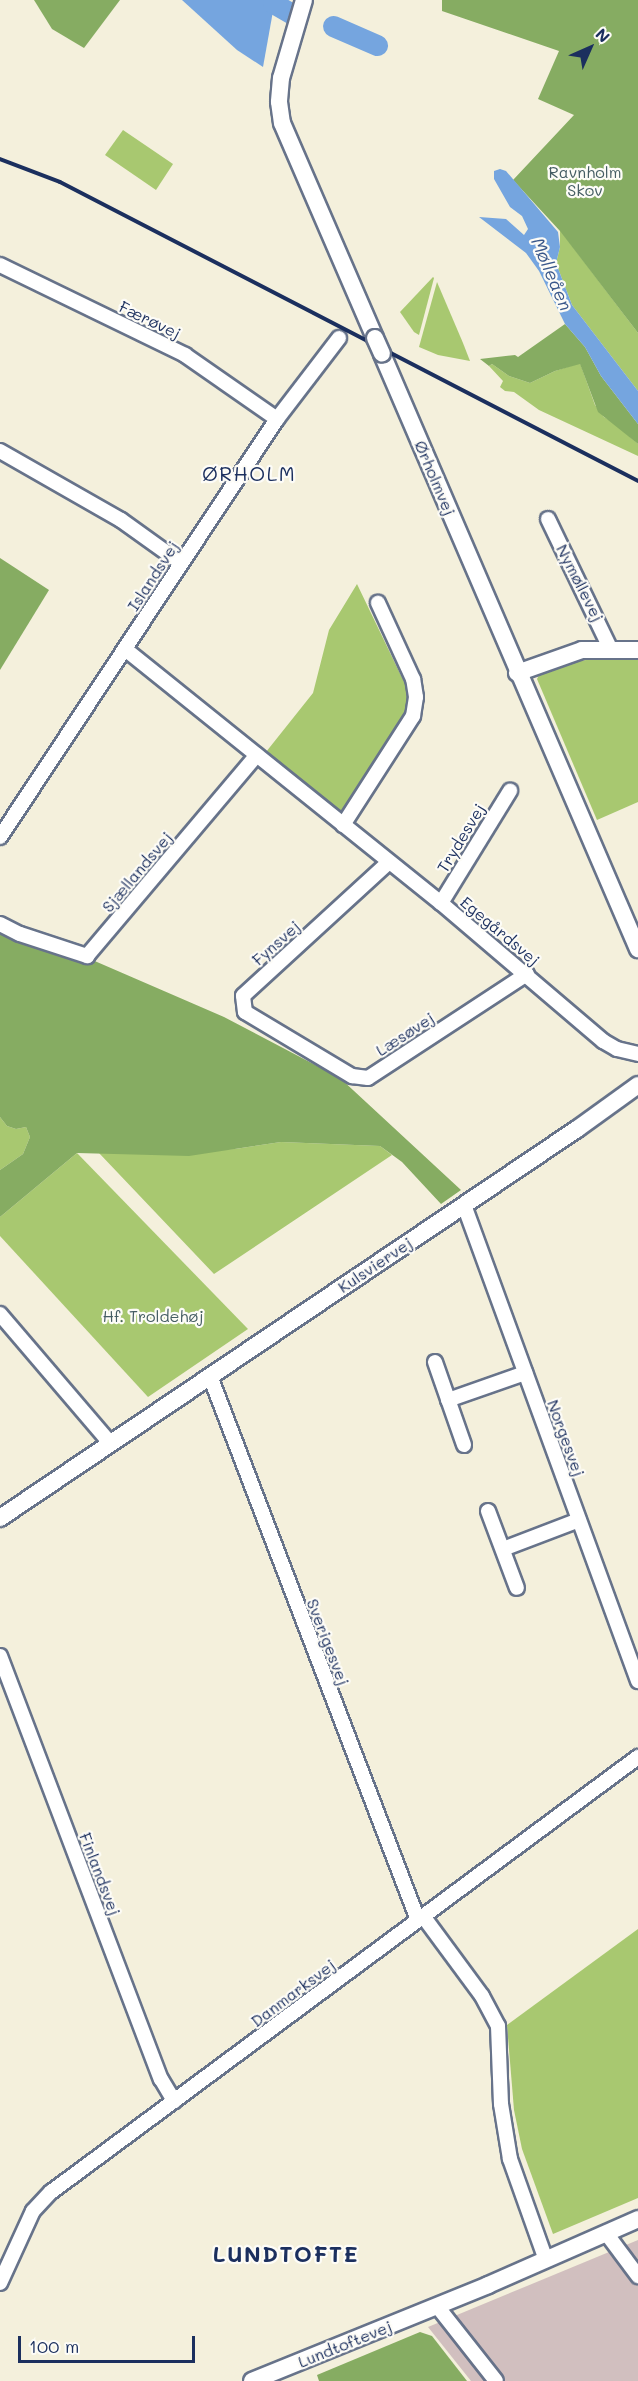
<!DOCTYPE html>
<html>
<head>
<meta charset="utf-8">
<style>
	body { margin:0 }
	#map { position:relative; width:638px; height:2381px; overflow:hidden; background:#f4f0dc; font-family:Mali,sans-serif }
	div>[style] { position:absolute }
	[style*='--x'] { left:calc(var(--x)*1px); top:calc(var(--y)*1px); width:calc(var(--w)*1px); rotate:calc(var(--a)*1deg) }
	.industrial>* { inset:0; background:#d1bfbf }
	.green>* { inset:0; background:#a8c870 }
	.forest>* { inset:0; background:#86ac62 }
	.water>* { inset:0; background:#75a5df }
	.river>* { height:21px; margin:-10.5px; padding:0 10.5px; transform-origin:10.5px; border-radius:10.5px; background:#75a5df }
	.roads { filter:drop-shadow(2px 0 #67738a) drop-shadow(-2px 0 #67738a) drop-shadow(0 2px #67738a) drop-shadow(0 -2px #67738a) }
	.minor>* { height:14px; margin:-7px; padding:0 7px; transform-origin:7px; border-radius:7px; background:#fff }
	.tertiary>* { height:16px; margin:-8px; padding:0 8px; transform-origin:8px; border-radius:8px; background:#fff }
	.rail>* { height:4px; margin:-2px; padding:0 2px; transform-origin:2px; border-radius:2px; background:#1b2f5e }
	.bridges { filter:drop-shadow(2px 0 #67738a) drop-shadow(-2px 0 #67738a) drop-shadow(0 2px #67738a) drop-shadow(0 -2px #67738a) }
	.tertiary-bridge>* { height:16px; margin:-8px; padding:0 8px; transform-origin:8px; border-radius:8px; background:#fff }
	span { translate:-50% -50%; white-space:nowrap; text-align:center; line-height:1.15; -webkit-text-stroke:4.5px #fdfcf7; paint-order:stroke }
	.park-label { font-size:16px; color:#455d63 }
	.street-label { font-size:16px; color:#1b2f5e }
	.water-label { font-size:18px; color:#3a588b; font-style:italic }
	.quarter-label { font-size:20px; color:#1b2f5e; letter-spacing:1.5px }
	.district-label { font-size:22px; color:#1b2f5e; font-weight:700; letter-spacing:1.5px }
	.north { position:absolute; left:560px; top:18px; width:60px; height:60px; -webkit-text-stroke:4px #fdfcf7; paint-order:stroke; rotate:45deg; font-size:16px; font-weight:700; line-height:24px; text-align:center; color:#1b2f5e }
	.north::after { content:''; display:block; margin:auto; width:21px; height:27px; background:#1b2f5e; clip-path:polygon(50% 0,100% 100%,50% 72%,0 100%) }
	.scale { position:absolute; left:18px; top:2336px; width:177px; height:27px; box-sizing:border-box; border:3px solid #1b2f5e; border-top:0; padding-left:8px; font-size:18px; line-height:21px; white-space:nowrap; color:#1b2f5e; -webkit-text-stroke:4px #fdfcf7; paint-order:stroke }
</style>
</head>
<body>
<div id="map">
	<div class="industrial">
		<i style="clip-path:polygon(638px 2240px,638px 2381px,471px 2381px,428px 2327px)"></i>
	</div>
	<div class="green">
		<i style="clip-path:polygon(123px 130px,173px 164px,156px 190px,105px 155px)"></i>
		<i style="clip-path:polygon(560px 230px,638px 333px,638px 391px,572px 305px,556px 263px,560px 247px)"></i>
		<i style="clip-path:polygon(433px 277px,434px 278px,419px 335px,414px 332px,400px 312px)"></i>
		<i style="clip-path:polygon(437px 282px,463px 343px,470px 361px,438px 355px,419px 347px)"></i>
		<i style="clip-path:polygon(580px 363px,595px 405px,604px 417px,614px 423px,638px 444px,638px 456px,539px 410px,514px 392px,505px 391px,500px 387px,503px 381px,489px 366px,492px 364px,509px 376px,530px 383px,555px 371px)"></i>
		<i style="clip-path:polygon(357px 584px,406px 686px,408px 701px,403px 717px,343px 813px,266px 752px,313px 693px,329px 630px)"></i>
		<i style="clip-path:polygon(607px 657px,638px 658px,638px 802px,597px 820px,537px 679px,540px 673px,565px 663px)"></i>
		<i style="clip-path:polygon(0 1117px,7px 1126px,16px 1129px,26px 1127px,30px 1137px,23px 1154px,0 1170px)"></i>
		<i style="clip-path:polygon(281px 1142px,380px 1146px,392px 1155px,214px 1274px,99px 1153px,235px 1149px)"></i>
		<i style="clip-path:polygon(77px 1153px,248px 1329px,148px 1397px,0 1236px,0 1217px)"></i>
		<i style="clip-path:polygon(638px 1929px,638px 2198px,553px 2234px,522px 2149px,514px 2110px,507px 2025px)"></i>
	</div>
	<div class="forest">
		<i style="clip-path:polygon(34px 0,120px 0,84px 48px,52px 29px)"></i>
		<i style="clip-path:polygon(442px 0,638px 0,638px 333px,560px 231px,513px 180px,574px 115px,538px 99px,559px 51px,442px 11px)"></i>
		<i style="clip-path:polygon(565px 324px,585px 347px,601px 376px,638px 424px,638px 444px,598px 412px,580px 364px,555px 371px,530px 383px,509px 376px,492px 364px,489px 366px,480px 359px,515px 355px,518px 357px)"></i>
		<i style="clip-path:polygon(0 558px,49px 590px,0 670px)"></i>
		<i style="clip-path:polygon(0 920px,224px 1017px,340px 1078px,461px 1190px,441px 1204px,402px 1162px,380px 1146px,281px 1142px,189px 1156px,77px 1153px,0 1217px,0 1170px,23px 1154px,30px 1137px,26px 1127px,16px 1129px,7px 1126px,0 1117px)"></i>
		<i style="clip-path:polygon(420px 2332px,432px 2336px,467px 2381px,319px 2381px,317px 2375px)"></i>
	</div>
	<div class="water">
		<i style="clip-path:polygon(182px 0,275px 0,263px 67px,237px 50px)"></i>
		<i style="clip-path:polygon(500px 169px,506px 171px,558px 232px,560px 247px,556px 263px,572px 305px,638px 391px,638px 424px,601px 376px,585px 347px,565px 324px,539px 271px,526px 253px,479px 217px,506px 219px,524px 235px,528px 229px,522px 216px,510px 207px,494px 179px,494px 171px)"></i>
	</div>
	<div class="river">
		<i style="--x:273;--y:3;--w:22;--a:30"></i>
		<i style="--x:333;--y:26;--w:48;--a:23.4"></i>
	</div>
	<div class="roads">
		<div class="minor">
			<i style="--x:0;--y:265;--w:206;--a:25.9"></i>
			<i style="--x:185;--y:355;--w:112;--a:34.8"></i>
			<i style="--x:0;--y:451;--w:139;--a:29.7"></i>
			<i style="--x:121;--y:520;--w:74;--a:35.6"></i>
			<i style="--x:548;--y:519;--w:143;--a:64.3"></i>
			<i style="--x:125;--y:649;--w:405;--a:38.8"></i>
			<i style="--x:441;--y:903;--w:213;--a:40.4"></i>
			<i style="--x:603;--y:1041;--w:16;--a:30"></i>
			<i style="--x:617;--y:1049;--w:22;--a:13"></i>
			<i style="--x:343;--y:825;--w:130;--a:-57.3"></i>
			<i style="--x:413;--y:716;--w:19;--a:-81"></i>
			<i style="--x:416;--y:697;--w:18;--a:-99"></i>
			<i style="--x:413;--y:679;--w:84;--a:-114.7"></i>
			<i style="--x:0;--y:837;--w:501;--a:-56.47"></i>
			<i style="--x:277;--y:419;--w:102;--a:-52.6"></i>
			<i style="--x:389;--y:862;--w:198;--a:137.5"></i>
			<i style="--x:243;--y:996;--w:16;--a:83"></i>
			<i style="--x:245;--y:1012;--w:125;--a:30.9"></i>
			<i style="--x:352;--y:1076;--w:16;--a:7"></i>
			<i style="--x:368;--y:1078;--w:190;--a:-33.2"></i>
			<i style="--x:441;--y:903;--w:132;--a:-58.4"></i>
			<i style="--x:0;--y:924;--w:22;--a:27"></i>
			<i style="--x:20;--y:934;--w:71;--a:18.2"></i>
			<i style="--x:87;--y:956;--w:263;--a:-49.8"></i>
			<i style="--x:464;--y:1205;--w:507;--a:69.92"></i>
			<i style="--x:0;--y:1314;--w:170;--a:49.5"></i>
			<i style="--x:435;--y:1362;--w:88;--a:70.7"></i>
			<i style="--x:210;--y:1376;--w:582;--a:69.08"></i>
			<i style="--x:448;--y:1400;--w:82;--a:-19.3"></i>
			<i style="--x:488;--y:1511;--w:82;--a:69.4"></i>
			<i style="--x:503;--y:1549;--w:81;--a:-20.9"></i>
			<i style="--x:0;--y:1656;--w:453;--a:69.2"></i>
			<i style="--x:161;--y:2079;--w:26;--a:59"></i>
			<i style="--x:423;--y:1916;--w:99;--a:53.6"></i>
			<i style="--x:482;--y:1996;--w:34;--a:62"></i>
			<i style="--x:498;--y:2026;--w:78;--a:87.8"></i>
			<i style="--x:501;--y:2104;--w:56;--a:80.7"></i>
			<i style="--x:510;--y:2159;--w:107;--a:70.4"></i>
			<i style="--x:606;--y:2233;--w:54;--a:53.3"></i>
			<i style="--x:0;--y:2283;--w:79;--a:-65.4"></i>
			<i style="--x:33;--y:2211;--w:26;--a:-47"></i>
			<i style="--x:51;--y:2192;--w:731;--a:-36.54"></i>
			<i style="--x:437;--y:2306;--w:95;--a:51.8"></i>
		</div>
		<div class="tertiary">
			<i style="--x:304;--y:0;--w:81;--a:106.4"></i>
			<i style="--x:281;--y:78;--w:24;--a:95"></i>
			<i style="--x:279;--y:102;--w:21;--a:82"></i>
			<i style="--x:282;--y:123;--w:234;--a:66.6"></i>
			<i style="--x:382;--y:354;--w:648;--a:66.72"></i>
			<i style="--x:517;--y:673;--w:69;--a:-19.5"></i>
			<i style="--x:582;--y:650;--w:56;--a:0"></i>
			<i style="--x:0;--y:1518;--w:696;--a:-33.99"></i>
			<i style="--x:577;--y:1129;--w:75;--a:-35.8"></i>
			<i style="--x:252;--y:2381;--w:255;--a:-22.1"></i>
			<i style="--x:488;--y:2285;--w:164;--a:-23.7"></i>
		</div>
	</div>
	<div class="rail">
		<i style="--x:0;--y:159;--w:64;--a:21"></i>
		<i style="--x:60;--y:182;--w:651;--a:27.35"></i>
	</div>
	<div class="bridges">
		<div class="tertiary-bridge">
			<i style="--x:375;--y:338;--w:17;--a:66"></i>
		</div>
	</div>
	<div class="park-label">
		<span style="left:585px;top:181px">Ravnholm<br>Skov</span>
		<span style="left:153px;top:1316px">Hf. Troldehøj</span>
	</div>
	<div class="street-label">
		<span style="left:150px;top:320px;rotate:26deg">Færøvej</span>
		<span style="left:435px;top:478px;rotate:67deg">Ørholmvej</span>
		<span style="left:153px;top:576px;rotate:-57deg">Islandsvej</span>
		<span style="left:580px;top:583px;rotate:63deg">Nymøllevej</span>
		<span style="left:461px;top:838px;rotate:-59deg">Trydesvej</span>
		<span style="left:137px;top:872px;rotate:-50deg">Sjællandsvej</span>
		<span style="left:500px;top:931px;rotate:40deg">Egegårdsvej</span>
		<span style="left:276px;top:943px;rotate:-42deg">Fynsvej</span>
		<span style="left:405px;top:1034px;rotate:-33deg">Læsøvej</span>
		<span style="left:375px;top:1265px;rotate:-34deg">Kulsviervej</span>
		<span style="left:566px;top:1438px;rotate:70deg">Norgesvej</span>
		<span style="left:328px;top:1642px;rotate:69deg">Sverigesvej</span>
		<span style="left:100px;top:1874px;rotate:69deg">Finlandsvej</span>
		<span style="left:293px;top:1993px;rotate:-37deg">Danmarksvej</span>
		<span style="left:345px;top:2344px;rotate:-22deg">Lundtoftevej</span>
	</div>
	<div class="water-label">
		<span style="left:552px;top:274px;rotate:67deg">Mølleåen</span>
	</div>
	<div class="quarter-label">
		<span style="left:249px;top:473px">ØRHOLM</span>
	</div>
	<div class="district-label">
		<span style="left:286px;top:2254px">LUNDTOFTE</span>
	</div>
	<div class="north">N</div>
	<div class="scale">100 m</div>
</div>
</body>
</html>
